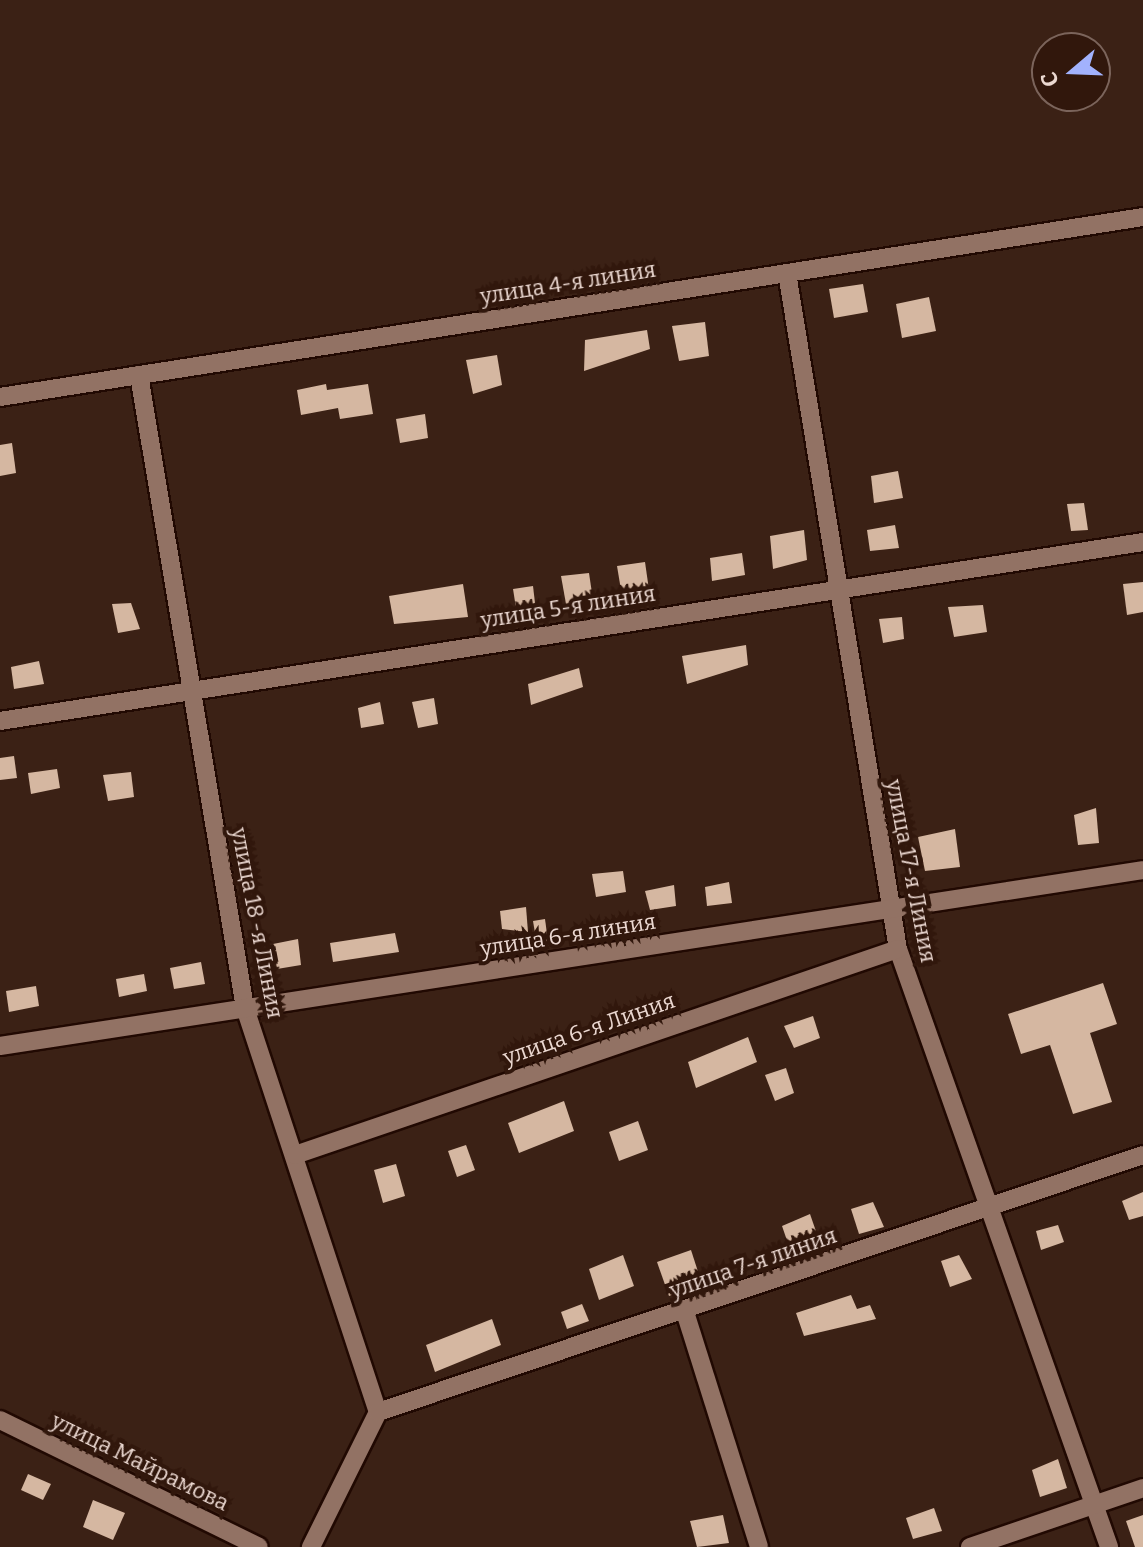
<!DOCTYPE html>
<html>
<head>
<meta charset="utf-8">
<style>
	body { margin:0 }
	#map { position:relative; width:1143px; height:1547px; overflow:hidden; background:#3b2115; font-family:Bitter,serif }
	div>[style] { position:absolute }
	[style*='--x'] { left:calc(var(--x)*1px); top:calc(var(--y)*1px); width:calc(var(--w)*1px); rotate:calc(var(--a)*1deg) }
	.building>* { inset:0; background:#d5b7a1 }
	.roads { filter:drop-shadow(2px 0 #210902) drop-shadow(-2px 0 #210902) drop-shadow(0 2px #210902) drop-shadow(0 -2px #210902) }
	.minor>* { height:18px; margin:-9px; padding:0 9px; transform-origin:9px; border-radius:9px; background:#927264 }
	span { translate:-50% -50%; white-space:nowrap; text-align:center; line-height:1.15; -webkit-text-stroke:8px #31170c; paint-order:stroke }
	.street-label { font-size:22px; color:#ebd8d1 }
	.north { position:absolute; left:1031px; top:32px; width:80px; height:80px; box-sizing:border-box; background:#31170c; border:2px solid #7b645b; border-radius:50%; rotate:251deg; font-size:22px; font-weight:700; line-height:32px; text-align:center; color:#ebd8d1 }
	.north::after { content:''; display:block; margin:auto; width:28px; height:36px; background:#a2b2fd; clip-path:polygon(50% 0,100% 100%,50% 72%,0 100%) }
</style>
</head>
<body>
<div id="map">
	<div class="building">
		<i style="clip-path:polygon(863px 284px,868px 312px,834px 318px,829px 289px)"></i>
		<i style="clip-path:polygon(929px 297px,936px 331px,902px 338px,896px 304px)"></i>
		<i style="clip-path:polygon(705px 322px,709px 356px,679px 361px,672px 326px)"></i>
		<i style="clip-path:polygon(647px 330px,650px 349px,584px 371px,585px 340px)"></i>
		<i style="clip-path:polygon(497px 355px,502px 385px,473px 394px,466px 360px)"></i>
		<i style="clip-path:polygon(326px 384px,327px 390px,368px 384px,373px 414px,340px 419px,338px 408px,301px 415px,297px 390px)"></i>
		<i style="clip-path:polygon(425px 414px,428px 438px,400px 443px,396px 419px)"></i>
		<i style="clip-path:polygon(12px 443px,16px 473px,0 476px,0 445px)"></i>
		<i style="clip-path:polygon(898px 471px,903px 498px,874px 503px,871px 476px)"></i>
		<i style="clip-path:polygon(1084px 503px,1088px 530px,1071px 531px,1067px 504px)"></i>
		<i style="clip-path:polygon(895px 525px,899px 548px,870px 551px,867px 530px)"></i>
		<i style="clip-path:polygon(804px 530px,807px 560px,773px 569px,770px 536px)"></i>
		<i style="clip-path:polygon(742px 553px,745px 575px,712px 581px,710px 558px)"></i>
		<i style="clip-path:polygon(645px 562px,649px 590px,622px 596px,617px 566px)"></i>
		<i style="clip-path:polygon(589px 573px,593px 600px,566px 604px,561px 576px)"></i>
		<i style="clip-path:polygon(1143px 582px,1143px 612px,1127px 615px,1123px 584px)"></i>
		<i style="clip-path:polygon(463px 584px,468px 617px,394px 624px,389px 596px)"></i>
		<i style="clip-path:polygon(533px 586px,535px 603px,516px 608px,513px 589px)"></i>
		<i style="clip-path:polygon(131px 603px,140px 629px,118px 633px,112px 604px)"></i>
		<i style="clip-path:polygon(983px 605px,987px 632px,954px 637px,948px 607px)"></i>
		<i style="clip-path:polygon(902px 617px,904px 639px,883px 643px,879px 619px)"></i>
		<i style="clip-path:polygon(746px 645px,748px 665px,687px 684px,682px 656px)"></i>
		<i style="clip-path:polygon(39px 661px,44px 684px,14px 689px,11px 667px)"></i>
		<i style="clip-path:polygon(579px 668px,583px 687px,531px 705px,528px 684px)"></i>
		<i style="clip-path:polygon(434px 698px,438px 724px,418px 728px,412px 702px)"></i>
		<i style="clip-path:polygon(380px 702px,384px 724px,361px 728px,358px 708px)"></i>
		<i style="clip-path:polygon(14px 756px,17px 778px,0 780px,0 758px)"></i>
		<i style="clip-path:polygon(57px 769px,60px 788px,31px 794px,28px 773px)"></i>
		<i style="clip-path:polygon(131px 772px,134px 797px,108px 801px,103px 775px)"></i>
		<i style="clip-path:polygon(1096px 808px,1099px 843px,1078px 845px,1074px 815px)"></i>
		<i style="clip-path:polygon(955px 829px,960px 867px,925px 871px,918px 837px)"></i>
		<i style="clip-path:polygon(623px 871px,626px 892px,596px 897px,592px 874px)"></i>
		<i style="clip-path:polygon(729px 882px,732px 903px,707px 906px,705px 887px)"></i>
		<i style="clip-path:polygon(674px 885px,676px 906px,650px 910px,645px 891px)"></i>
		<i style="clip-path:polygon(526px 907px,528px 932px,502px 929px,500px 911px)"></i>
		<i style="clip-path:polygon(545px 919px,549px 949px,538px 951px,533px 921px)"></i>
		<i style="clip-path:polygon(395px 933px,399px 952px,333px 962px,330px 943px)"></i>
		<i style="clip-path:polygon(298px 939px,301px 965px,277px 969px,273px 944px)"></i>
		<i style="clip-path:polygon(201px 962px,205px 984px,174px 989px,170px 968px)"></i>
		<i style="clip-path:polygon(144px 974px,147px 991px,119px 997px,116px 979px)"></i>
		<i style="clip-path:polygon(1103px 983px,1117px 1024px,1090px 1033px,1112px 1102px,1073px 1114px,1050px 1045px,1021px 1054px,1008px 1014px)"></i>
		<i style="clip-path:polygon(36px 986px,39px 1006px,9px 1012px,6px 991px)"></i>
		<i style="clip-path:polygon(813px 1016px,820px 1038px,794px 1048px,784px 1026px)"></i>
		<i style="clip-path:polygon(748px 1037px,757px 1062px,696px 1088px,688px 1062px)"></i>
		<i style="clip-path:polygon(786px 1068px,794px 1093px,775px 1101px,765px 1075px)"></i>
		<i style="clip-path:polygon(564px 1101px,574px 1131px,519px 1153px,508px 1123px)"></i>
		<i style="clip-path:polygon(638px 1121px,648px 1150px,619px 1161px,609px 1132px)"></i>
		<i style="clip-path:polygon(466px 1145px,475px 1170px,457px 1177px,448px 1151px)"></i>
		<i style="clip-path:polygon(396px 1164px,405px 1196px,383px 1203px,374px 1170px)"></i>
		<i style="clip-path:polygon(1143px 1192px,1143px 1216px,1129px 1220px,1122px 1201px)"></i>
		<i style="clip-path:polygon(873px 1202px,884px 1227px,859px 1234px,851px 1209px)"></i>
		<i style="clip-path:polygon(810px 1214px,819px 1240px,791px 1252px,782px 1226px)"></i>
		<i style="clip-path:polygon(1058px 1225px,1064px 1242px,1041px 1250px,1036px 1231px)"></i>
		<i style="clip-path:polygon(691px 1250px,702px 1284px,669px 1296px,657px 1262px)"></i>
		<i style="clip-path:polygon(623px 1255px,634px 1286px,599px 1300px,589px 1269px)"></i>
		<i style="clip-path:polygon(959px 1255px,972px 1279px,950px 1287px,941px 1261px)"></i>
		<i style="clip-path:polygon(851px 1295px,857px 1309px,870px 1305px,876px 1319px,804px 1336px,796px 1313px)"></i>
		<i style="clip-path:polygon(582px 1304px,589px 1321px,567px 1329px,561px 1312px)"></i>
		<i style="clip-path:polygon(492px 1319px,501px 1345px,435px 1372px,426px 1345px)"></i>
		<i style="clip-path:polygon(1058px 1459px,1067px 1488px,1040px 1497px,1032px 1470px)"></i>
		<i style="clip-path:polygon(28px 1474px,51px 1484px,43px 1500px,21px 1490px)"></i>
		<i style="clip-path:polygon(93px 1500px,125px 1513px,113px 1540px,83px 1527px)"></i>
		<i style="clip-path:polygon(934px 1508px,942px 1531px,913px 1539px,906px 1518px)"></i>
		<i style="clip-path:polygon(723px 1515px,729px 1543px,697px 1547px,690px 1521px)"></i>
		<i style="clip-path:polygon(1143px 1515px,1143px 1547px,1135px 1547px,1126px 1521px)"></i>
	</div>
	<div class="roads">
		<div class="minor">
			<i style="--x:787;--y:273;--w:685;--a:80.68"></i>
			<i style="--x:898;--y:949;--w:634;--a:70.56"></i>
			<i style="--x:139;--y:375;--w:642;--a:80.49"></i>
			<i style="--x:245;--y:1008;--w:425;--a:71.8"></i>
			<i style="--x:378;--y:1412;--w:151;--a:116.4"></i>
			<i style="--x:0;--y:397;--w:1157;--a:-8.95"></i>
			<i style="--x:0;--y:721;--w:1157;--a:-8.9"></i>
			<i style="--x:0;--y:1046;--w:1156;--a:-8.75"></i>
			<i style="--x:295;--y:1155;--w:637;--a:-18.86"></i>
			<i style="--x:685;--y:1312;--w:246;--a:72.5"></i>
			<i style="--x:378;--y:1412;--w:807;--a:-18.57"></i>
			<i style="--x:0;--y:1420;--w:288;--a:26.1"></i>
			<i style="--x:970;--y:1547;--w:183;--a:-18.8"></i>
		</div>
	</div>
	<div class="street-label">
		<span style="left:568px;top:283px;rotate:-9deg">улица 4-я линия</span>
		<span style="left:568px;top:607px;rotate:-9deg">улица 5-я линия</span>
		<span style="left:911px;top:871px;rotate:79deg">улица 17-я Линия</span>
		<span style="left:257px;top:923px;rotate:79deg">улица 18 -я Линия</span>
		<span style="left:568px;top:935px;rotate:-9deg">улица 6-я линия</span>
		<span style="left:589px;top:1029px;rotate:-19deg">улица 6-я Линия</span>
		<span style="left:753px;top:1263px;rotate:-19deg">улица 7-я линия</span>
		<span style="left:140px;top:1462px;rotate:26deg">улица Майрамова</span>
	</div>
	<div class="north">С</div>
</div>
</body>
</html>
